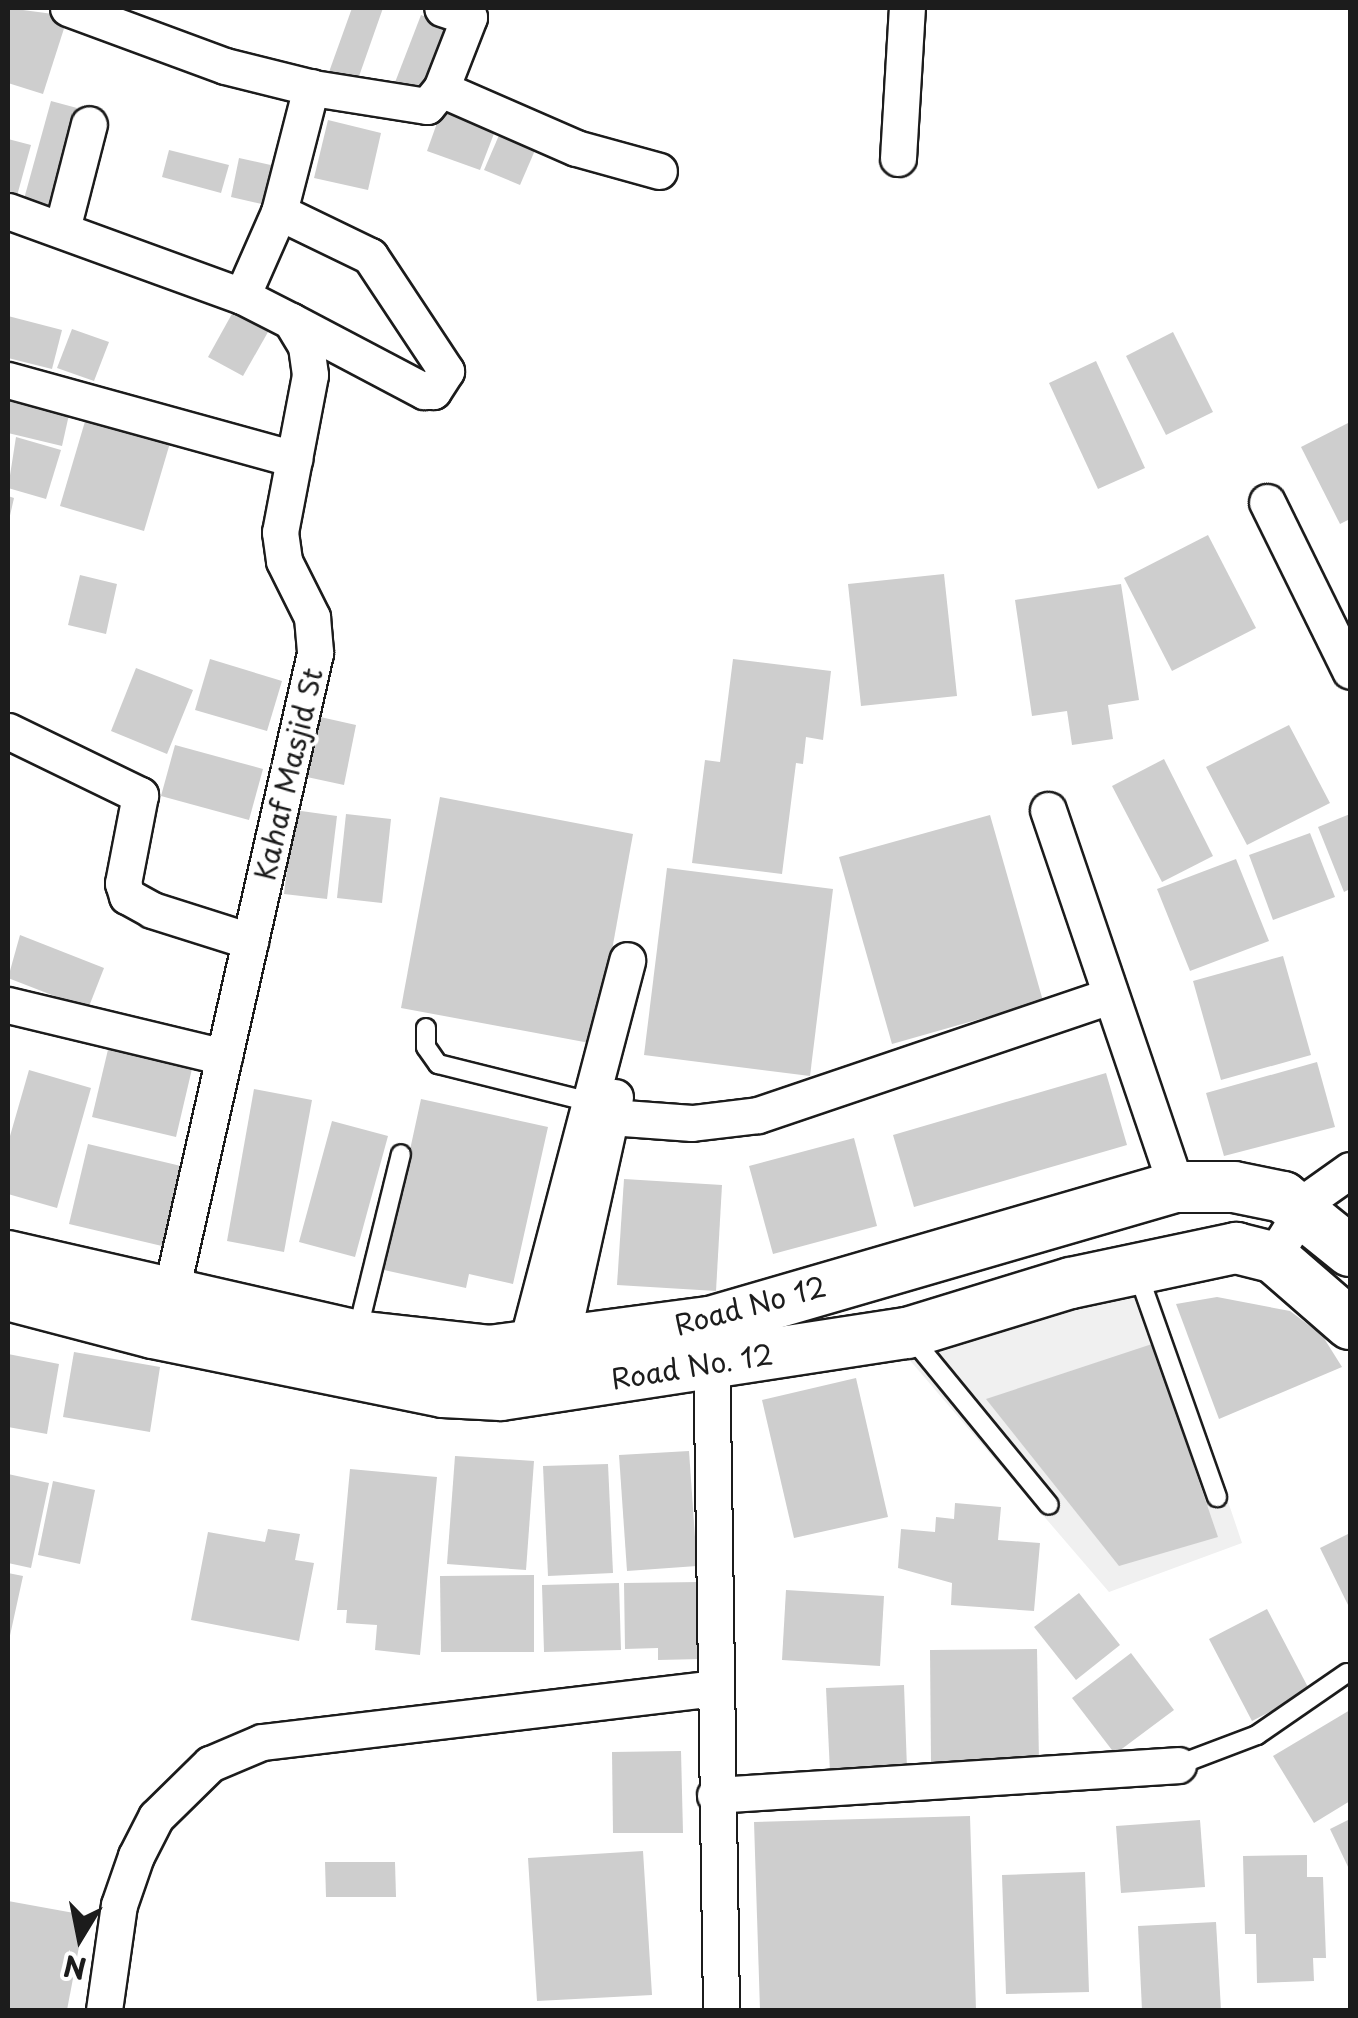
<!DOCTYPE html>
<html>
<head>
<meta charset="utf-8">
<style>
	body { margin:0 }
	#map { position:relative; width:1358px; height:2018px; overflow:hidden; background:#fff; font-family:"Playpen Sans",sans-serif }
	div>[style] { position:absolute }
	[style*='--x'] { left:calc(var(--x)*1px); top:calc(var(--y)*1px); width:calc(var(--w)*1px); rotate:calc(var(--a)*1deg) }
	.built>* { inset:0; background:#f0f0f0 }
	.building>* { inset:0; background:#cecece }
	.roads { filter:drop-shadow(2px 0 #1c1c1c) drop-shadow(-2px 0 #1c1c1c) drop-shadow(0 2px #1c1c1c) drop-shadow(0 -2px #1c1c1c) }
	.lane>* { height:18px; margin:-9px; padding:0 9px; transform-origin:9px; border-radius:9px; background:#fff }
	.street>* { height:35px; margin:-17.5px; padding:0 17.5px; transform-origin:17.5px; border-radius:17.5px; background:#fff }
	.secondary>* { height:50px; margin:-25px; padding:0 25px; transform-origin:25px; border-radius:25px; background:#fff }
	span { translate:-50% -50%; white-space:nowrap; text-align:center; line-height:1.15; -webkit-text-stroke:8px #fff; paint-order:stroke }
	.street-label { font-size:28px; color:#1c1c1c }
	.frame { position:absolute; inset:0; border:10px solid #1c1c1c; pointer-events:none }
	.north { position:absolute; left:30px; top:1888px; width:100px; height:100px; -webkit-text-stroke:8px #fff; paint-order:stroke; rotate:190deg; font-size:28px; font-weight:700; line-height:40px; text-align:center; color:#1c1c1c }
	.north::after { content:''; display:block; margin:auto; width:35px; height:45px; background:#1c1c1c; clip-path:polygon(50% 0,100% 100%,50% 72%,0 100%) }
</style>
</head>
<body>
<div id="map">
	<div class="built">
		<i style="clip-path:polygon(1155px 1285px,1242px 1543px,1109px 1592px,907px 1357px)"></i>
	</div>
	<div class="building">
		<i style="clip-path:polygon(8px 8px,68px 16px,43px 94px,8px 83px)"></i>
		<i style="clip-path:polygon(352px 8px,383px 8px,357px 82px,329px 72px)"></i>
		<i style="clip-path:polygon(421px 15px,457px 29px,430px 99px,394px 85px)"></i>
		<i style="clip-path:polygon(446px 98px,500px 118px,480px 170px,427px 151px)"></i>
		<i style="clip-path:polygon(51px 101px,77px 108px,50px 206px,24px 199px)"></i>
		<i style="clip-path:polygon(328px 120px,381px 133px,368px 190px,314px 178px)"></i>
		<i style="clip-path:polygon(503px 126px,539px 141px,520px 185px,484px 170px)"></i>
		<i style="clip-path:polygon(8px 139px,31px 145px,15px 203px,8px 201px)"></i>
		<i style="clip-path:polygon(169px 150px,229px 165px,221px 193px,162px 177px)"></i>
		<i style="clip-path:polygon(239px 158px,284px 168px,275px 207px,231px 197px)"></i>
		<i style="clip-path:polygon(233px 312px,268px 332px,243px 376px,208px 357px)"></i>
		<i style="clip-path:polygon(8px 316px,62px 330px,52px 369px,8px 358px)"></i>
		<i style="clip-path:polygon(72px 329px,109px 342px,94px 381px,57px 368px)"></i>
		<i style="clip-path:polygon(1173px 332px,1213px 412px,1166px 435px,1126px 356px)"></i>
		<i style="clip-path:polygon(1096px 361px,1145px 468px,1098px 489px,1049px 383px)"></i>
		<i style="clip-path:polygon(8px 395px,70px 410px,62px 446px,8px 433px)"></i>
		<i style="clip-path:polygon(86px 418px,170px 443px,144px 531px,60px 506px)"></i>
		<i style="clip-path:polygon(1350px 422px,1350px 519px,1340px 524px,1301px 447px)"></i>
		<i style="clip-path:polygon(16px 437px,61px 450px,46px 499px,8px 488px)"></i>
		<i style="clip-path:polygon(8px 496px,14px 498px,9px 520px,8px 520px)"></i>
		<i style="clip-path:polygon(1208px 535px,1256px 628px,1172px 671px,1124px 578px)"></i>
		<i style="clip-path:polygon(944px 574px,957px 696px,861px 706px,848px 584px)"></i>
		<i style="clip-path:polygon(80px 575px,117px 584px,106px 634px,68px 625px)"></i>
		<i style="clip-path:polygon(1121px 584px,1139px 700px,1108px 705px,1113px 739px,1072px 745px,1067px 711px,1032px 716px,1015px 600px)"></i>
		<i style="clip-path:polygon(210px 659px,282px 681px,267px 731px,195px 710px)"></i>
		<i style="clip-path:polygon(733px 659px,831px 671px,823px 740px,806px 737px,803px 764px,796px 763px,782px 874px,692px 863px,705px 760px,720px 762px)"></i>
		<i style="clip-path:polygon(136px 668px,193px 690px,167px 754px,111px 731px)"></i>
		<i style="clip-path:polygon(307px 714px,356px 725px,344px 785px,293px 774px)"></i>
		<i style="clip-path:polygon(1289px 725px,1330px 803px,1247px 845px,1206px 767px)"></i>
		<i style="clip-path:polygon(175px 745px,263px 769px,249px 820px,161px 796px)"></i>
		<i style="clip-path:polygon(1164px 759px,1213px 856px,1162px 882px,1112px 786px)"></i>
		<i style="clip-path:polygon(440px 797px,633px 834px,595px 1044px,401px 1008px)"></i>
		<i style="clip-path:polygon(294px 810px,337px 816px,327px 899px,284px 894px)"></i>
		<i style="clip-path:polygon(346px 814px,391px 819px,382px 903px,337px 898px)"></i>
		<i style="clip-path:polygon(1350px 814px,1350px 889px,1344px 892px,1318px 827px)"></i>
		<i style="clip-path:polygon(990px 815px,1043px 1001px,892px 1044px,839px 857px)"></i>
		<i style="clip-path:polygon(1310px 833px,1335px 897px,1273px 920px,1249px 855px)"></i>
		<i style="clip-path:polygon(1236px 859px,1269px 941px,1190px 971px,1157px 889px)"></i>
		<i style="clip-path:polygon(667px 868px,833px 889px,810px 1076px,644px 1055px)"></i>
		<i style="clip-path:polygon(20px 935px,104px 968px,88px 1009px,8px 978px)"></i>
		<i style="clip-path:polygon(1283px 956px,1311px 1055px,1221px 1080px,1193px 981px)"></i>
		<i style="clip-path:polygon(111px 1037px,195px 1056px,176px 1137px,92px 1117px)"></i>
		<i style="clip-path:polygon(1317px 1062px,1335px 1127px,1224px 1156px,1206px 1093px)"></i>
		<i style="clip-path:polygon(29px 1070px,91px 1088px,57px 1208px,8px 1194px,8px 1143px)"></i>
		<i style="clip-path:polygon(1106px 1073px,1127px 1145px,914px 1207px,893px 1135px)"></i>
		<i style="clip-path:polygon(254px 1089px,312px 1100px,284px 1252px,227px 1241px)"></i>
		<i style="clip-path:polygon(421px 1099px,548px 1127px,513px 1284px,469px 1274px,466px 1288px,384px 1270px)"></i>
		<i style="clip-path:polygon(332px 1121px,388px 1136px,355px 1257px,299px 1242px)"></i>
		<i style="clip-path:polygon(854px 1138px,877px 1226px,773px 1254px,749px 1166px)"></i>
		<i style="clip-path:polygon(88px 1144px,181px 1166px,162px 1246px,69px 1224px)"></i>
		<i style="clip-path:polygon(624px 1179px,722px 1185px,716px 1291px,617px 1285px)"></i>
		<i style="clip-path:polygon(1217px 1297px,1290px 1311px,1322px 1335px,1342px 1367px,1219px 1419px,1176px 1304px)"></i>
		<i style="clip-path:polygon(1152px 1344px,1218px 1537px,1119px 1566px,986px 1399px)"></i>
		<i style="clip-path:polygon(74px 1352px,160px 1367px,150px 1432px,63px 1417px)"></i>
		<i style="clip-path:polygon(8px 1354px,59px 1364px,47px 1434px,8px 1427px)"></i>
		<i style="clip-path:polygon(856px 1378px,888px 1517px,794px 1538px,762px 1400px)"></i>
		<i style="clip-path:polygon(689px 1451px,697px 1566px,627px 1571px,619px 1455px)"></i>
		<i style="clip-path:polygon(455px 1456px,534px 1461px,526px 1570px,447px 1564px)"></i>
		<i style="clip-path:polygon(608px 1464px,613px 1573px,548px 1576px,543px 1466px)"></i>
		<i style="clip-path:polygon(350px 1469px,437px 1477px,420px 1655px,375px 1650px,377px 1625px,346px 1623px,347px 1610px,337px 1610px)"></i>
		<i style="clip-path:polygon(8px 1474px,49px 1483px,31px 1568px,8px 1563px)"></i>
		<i style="clip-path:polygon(53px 1481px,95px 1490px,80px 1564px,38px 1555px)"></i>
		<i style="clip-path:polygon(955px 1503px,1001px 1507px,998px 1540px,1040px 1543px,1034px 1611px,951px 1605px,952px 1583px,898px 1568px,901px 1529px,935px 1532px,936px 1517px,954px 1519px)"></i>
		<i style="clip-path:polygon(268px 1529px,300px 1534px,295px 1560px,314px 1563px,299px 1641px,191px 1620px,208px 1532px,265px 1542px)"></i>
		<i style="clip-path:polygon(1350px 1533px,1350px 1609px,1320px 1548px)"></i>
		<i style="clip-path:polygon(8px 1573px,23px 1576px,9px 1640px,8px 1640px)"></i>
		<i style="clip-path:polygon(534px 1575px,534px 1652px,441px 1652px,440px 1576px)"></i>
		<i style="clip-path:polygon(700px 1582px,701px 1659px,658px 1660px,658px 1648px,625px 1649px,624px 1583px)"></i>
		<i style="clip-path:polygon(619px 1583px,621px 1650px,544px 1652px,542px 1585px)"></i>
		<i style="clip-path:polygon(786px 1590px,884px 1596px,880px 1666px,782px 1660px)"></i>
		<i style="clip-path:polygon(1079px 1593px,1120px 1645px,1076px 1680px,1034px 1627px)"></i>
		<i style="clip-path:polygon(1267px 1609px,1310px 1691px,1252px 1721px,1209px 1639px)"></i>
		<i style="clip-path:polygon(1037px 1649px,1039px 1762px,931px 1763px,930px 1650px)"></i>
		<i style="clip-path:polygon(1131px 1653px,1174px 1710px,1115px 1754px,1072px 1698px)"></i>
		<i style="clip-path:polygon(904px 1685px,907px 1769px,830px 1772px,826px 1688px)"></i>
		<i style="clip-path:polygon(1350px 1710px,1350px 1801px,1314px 1823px,1273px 1756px)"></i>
		<i style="clip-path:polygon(681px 1751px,683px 1833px,613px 1833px,612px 1752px)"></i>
		<i style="clip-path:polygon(970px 1816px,976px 2010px,760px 2010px,754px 1822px)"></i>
		<i style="clip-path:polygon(1350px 1819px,1350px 1871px,1330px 1829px)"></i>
		<i style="clip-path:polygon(1200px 1820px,1205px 1887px,1121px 1893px,1116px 1826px)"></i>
		<i style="clip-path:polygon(643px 1851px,652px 1995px,537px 2001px,528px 1858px)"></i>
		<i style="clip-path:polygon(1307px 1855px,1307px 1877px,1323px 1877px,1326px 1958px,1313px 1958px,1314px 1981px,1257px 1983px,1256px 1934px,1245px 1934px,1243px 1856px)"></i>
		<i style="clip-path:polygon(325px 1862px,395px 1862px,396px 1897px,326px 1897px)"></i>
		<i style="clip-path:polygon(1085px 1872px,1089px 1992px,1006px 1994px,1002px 1875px)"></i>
		<i style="clip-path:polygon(8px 1901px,85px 1915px,67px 2010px,8px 2010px)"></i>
		<i style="clip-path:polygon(1216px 1922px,1221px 2010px,1142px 2010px,1138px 1926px)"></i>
	</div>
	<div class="roads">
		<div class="lane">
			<i style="--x:426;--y:1028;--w:19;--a:90"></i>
			<i style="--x:426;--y:1047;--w:21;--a:55"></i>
			<i style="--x:438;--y:1064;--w:157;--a:14"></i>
			<i style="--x:1137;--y:1271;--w:240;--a:70.5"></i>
			<i style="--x:357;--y:1333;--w:184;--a:-76.2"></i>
			<i style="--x:911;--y:1337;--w:217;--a:50.6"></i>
			<i style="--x:1178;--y:1765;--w:85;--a:-20.8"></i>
			<i style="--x:1257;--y:1735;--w:109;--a:-34.6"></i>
		</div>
		<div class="street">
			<i style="--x:68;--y:8;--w:167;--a:20.3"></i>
			<i style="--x:225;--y:66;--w:91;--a:14"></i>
			<i style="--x:313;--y:88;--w:115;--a:9"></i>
			<i style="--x:427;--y:106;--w:22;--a:-51"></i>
			<i style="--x:441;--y:89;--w:147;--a:23.6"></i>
			<i style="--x:576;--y:148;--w:86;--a:15.5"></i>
			<i style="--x:441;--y:89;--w:77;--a:-68.7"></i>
			<i style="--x:469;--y:17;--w:28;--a:-162"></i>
			<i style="--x:898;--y:158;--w:150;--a:-86.6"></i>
			<i style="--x:8;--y:211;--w:249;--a:20"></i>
			<i style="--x:242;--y:296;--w:55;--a:27"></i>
			<i style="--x:291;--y:321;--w:29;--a:59"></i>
			<i style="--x:306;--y:346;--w:29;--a:82"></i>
			<i style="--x:310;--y:375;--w:160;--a:100.8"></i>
			<i style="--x:280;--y:532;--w:29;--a:82"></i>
			<i style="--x:284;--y:561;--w:63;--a:63.4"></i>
			<i style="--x:312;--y:617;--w:36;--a:85"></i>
			<i style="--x:315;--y:653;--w:659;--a:102.71"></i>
			<i style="--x:279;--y:212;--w:101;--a:25.8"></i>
			<i style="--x:370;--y:256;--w:138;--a:56.5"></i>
			<i style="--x:446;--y:371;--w:24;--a:123"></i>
			<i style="--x:433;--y:391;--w:9;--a:180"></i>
			<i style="--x:424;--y:391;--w:150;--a:-152.2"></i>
			<i style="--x:62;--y:229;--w:108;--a:-75.6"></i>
			<i style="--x:242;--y:296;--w:92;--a:-66.2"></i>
			<i style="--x:279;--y:212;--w:129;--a:-75.6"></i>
			<i style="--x:8;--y:380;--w:297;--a:15.4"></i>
			<i style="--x:1267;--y:502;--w:188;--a:63.8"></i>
			<i style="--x:8;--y:731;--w:147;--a:25.9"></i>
			<i style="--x:140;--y:795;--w:90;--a:100.9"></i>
			<i style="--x:123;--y:883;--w:14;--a:73"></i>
			<i style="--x:127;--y:896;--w:29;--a:29"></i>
			<i style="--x:152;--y:910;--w:103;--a:17.6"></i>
			<i style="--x:1048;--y:810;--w:398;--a:71.2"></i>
			<i style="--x:8;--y:1005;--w:222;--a:13.5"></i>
			<i style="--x:610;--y:1117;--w:82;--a:4.2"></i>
			<i style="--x:692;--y:1123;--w:66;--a:-6.9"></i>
			<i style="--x:758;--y:1115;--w:371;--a:-18.7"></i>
			<i style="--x:1273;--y:1257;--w:68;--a:-58.2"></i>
			<i style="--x:1309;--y:1199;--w:50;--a:-35.3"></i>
			<i style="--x:711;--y:1342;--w:668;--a:89.14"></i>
			<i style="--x:560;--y:1345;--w:254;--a:-77.5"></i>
			<i style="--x:525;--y:1350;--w:403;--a:-75.3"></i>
			<i style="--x:715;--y:1795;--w:464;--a:-3.7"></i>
			<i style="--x:104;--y:2010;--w:106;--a:-81.9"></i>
			<i style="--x:119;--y:1905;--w:52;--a:-70.9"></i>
			<i style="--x:136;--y:1856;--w:44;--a:-62.9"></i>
			<i style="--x:156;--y:1817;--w:76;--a:-44.5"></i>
			<i style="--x:210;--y:1764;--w:56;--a:-22.9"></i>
			<i style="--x:262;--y:1742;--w:453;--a:-6.8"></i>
		</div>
		<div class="secondary">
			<i style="--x:8;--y:1256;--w:357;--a:12.9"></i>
			<i style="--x:356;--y:1336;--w:134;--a:6.4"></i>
			<i style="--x:489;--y:1351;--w:223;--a:-7.5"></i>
			<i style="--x:710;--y:1322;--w:485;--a:-16.2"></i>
			<i style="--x:1176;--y:1187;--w:58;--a:0"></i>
			<i style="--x:1234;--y:1187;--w:50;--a:11.5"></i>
			<i style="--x:1283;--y:1197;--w:86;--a:38.9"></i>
			<i style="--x:8;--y:1295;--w:150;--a:14.7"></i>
			<i style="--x:153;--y:1333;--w:296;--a:11.5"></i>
			<i style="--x:443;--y:1392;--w:58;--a:3"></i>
			<i style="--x:501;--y:1395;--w:411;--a:-8.7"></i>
			<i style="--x:907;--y:1333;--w:171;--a:-17"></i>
			<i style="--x:1071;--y:1283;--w:169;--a:-12"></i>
			<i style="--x:1236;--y:1248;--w:38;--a:14"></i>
			<i style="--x:1273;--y:1257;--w:102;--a:41"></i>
		</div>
	</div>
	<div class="street-label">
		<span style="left:288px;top:774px;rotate:-77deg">Kahaf Masjid St</span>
		<span style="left:750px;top:1305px;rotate:-15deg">Road No 12</span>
		<span style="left:692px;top:1366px;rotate:-9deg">Road No. 12</span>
	</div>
	<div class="frame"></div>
	<div class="north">N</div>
</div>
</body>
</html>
